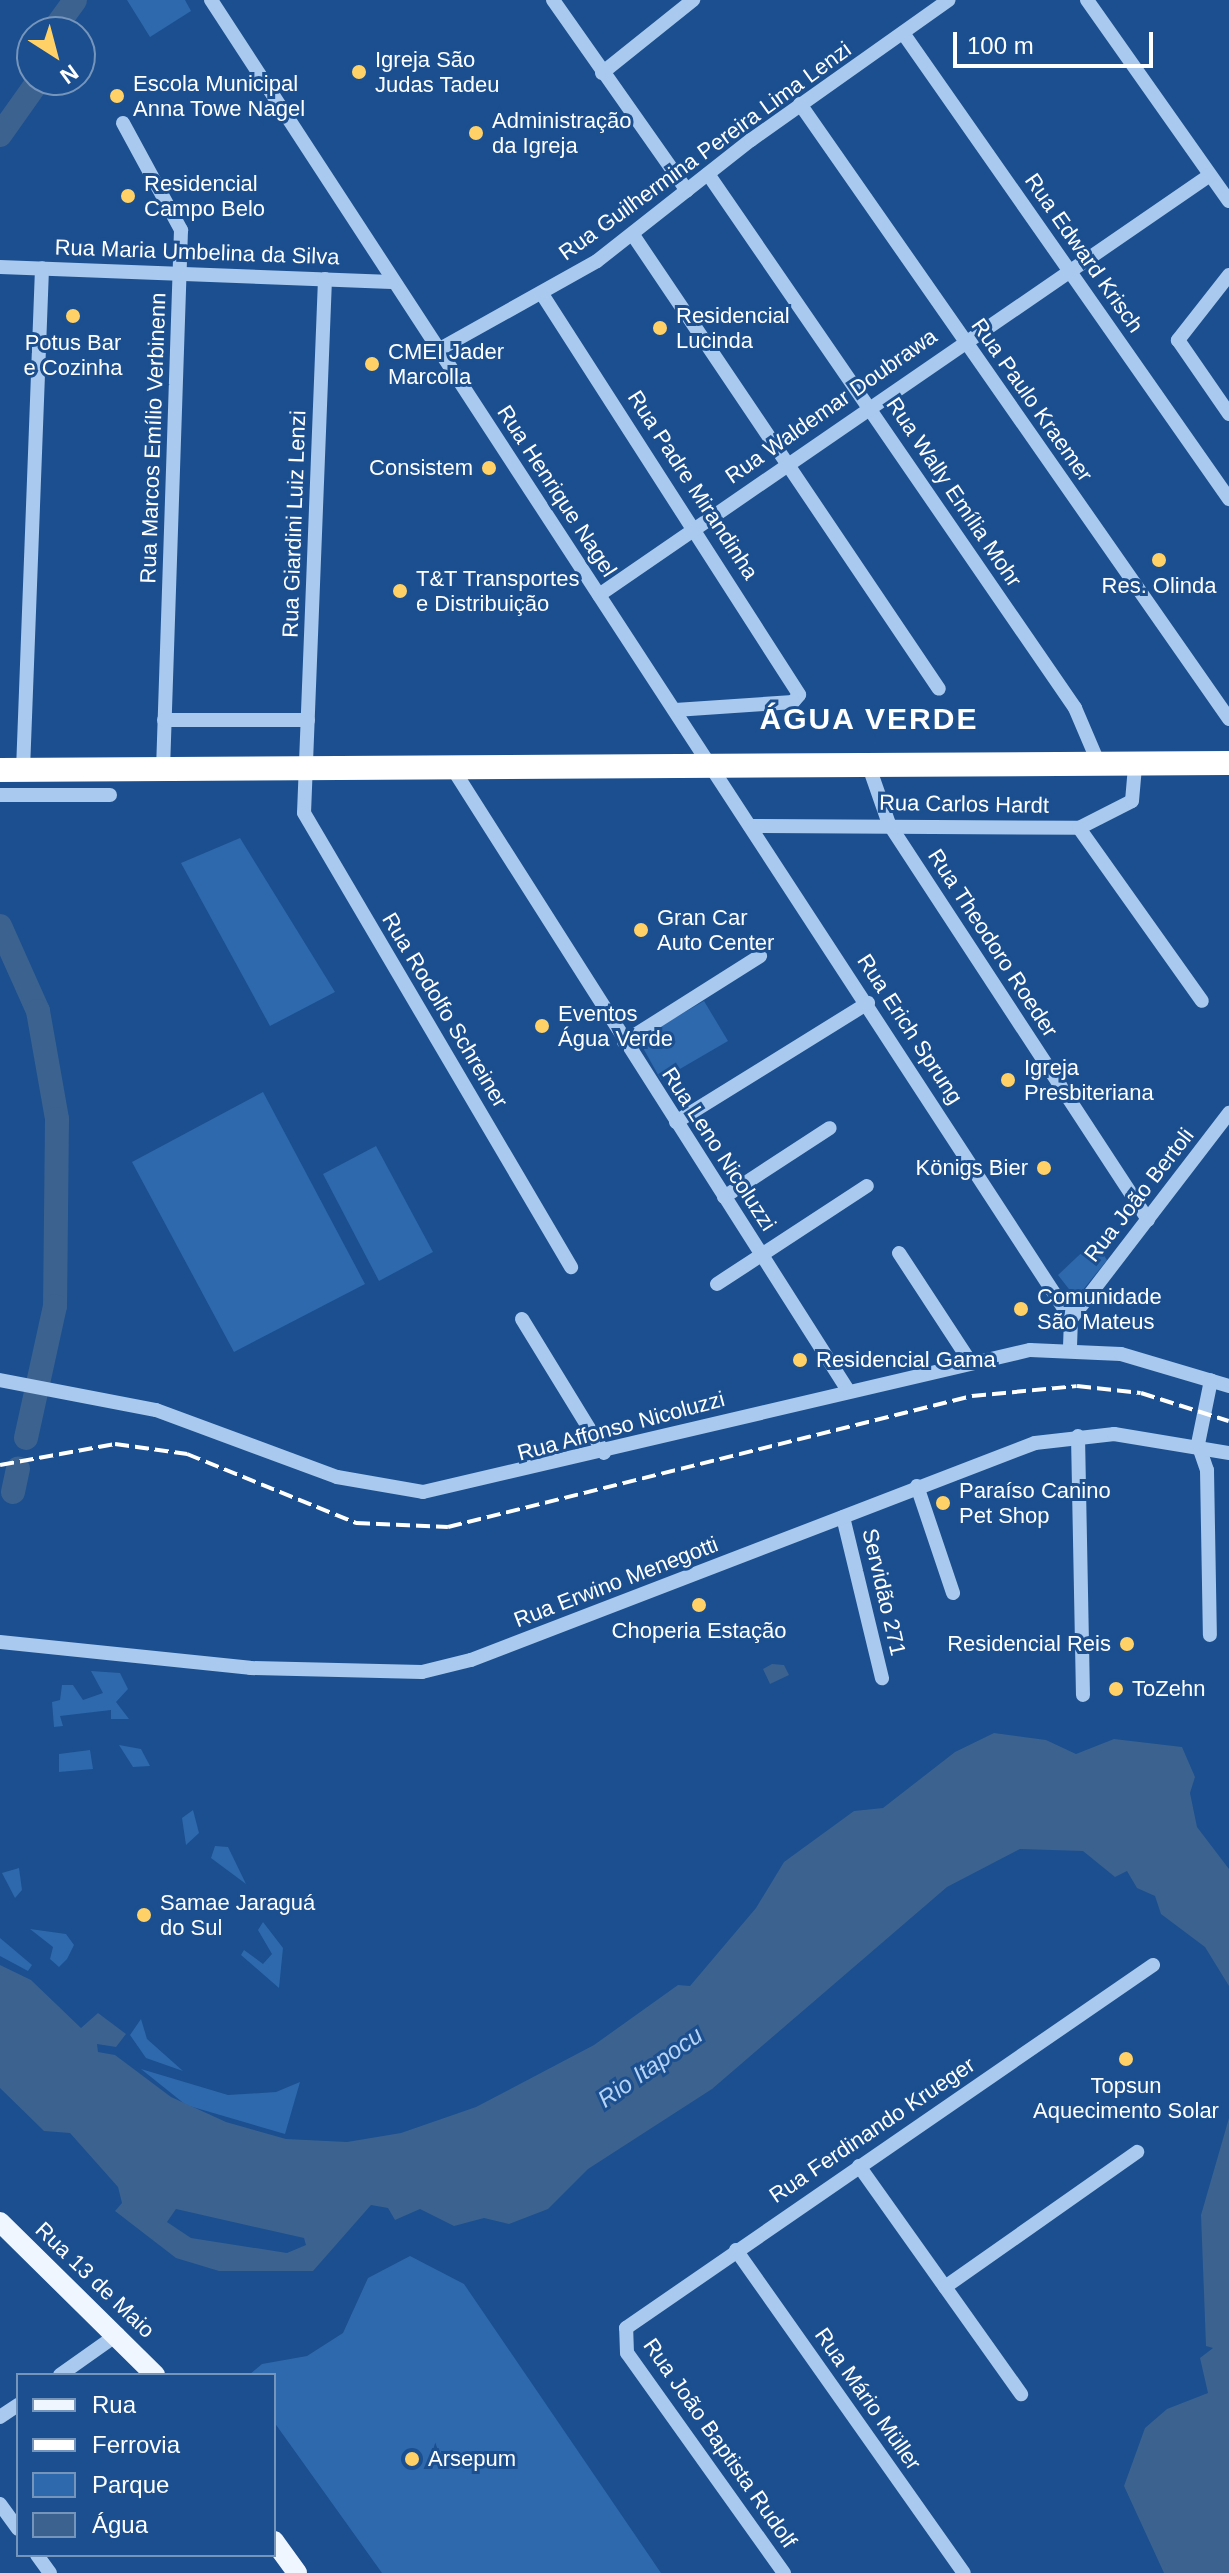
<!DOCTYPE html>
<html>
<head>
<meta charset="utf-8">
<style>
	body { margin:0 }
	#map { position:relative; width:1229px; height:2573px; overflow:hidden; background:#1b4f8f; font-family:Helvetica,sans-serif }
	div>[style] { position:absolute }
	[style*='--x'] { left:calc(var(--x)*1px); top:calc(var(--y)*1px); width:calc(var(--w)*1px); rotate:calc(var(--a)*1deg) }
	.green>* { inset:0; background:#2e69ad }
	.water>* { inset:0; background:#3c6290 }
	.river>* { height:24px; margin:-12px; padding:0 12px; transform-origin:12px; border-radius:12px; background:#3c6290 }
	.minor>* { height:14px; margin:-7px; padding:0 7px; transform-origin:7px; border-radius:7px; background:#a9c9ee }
	.major>* { height:20px; margin:-10px; padding:0 10px; transform-origin:10px; border-radius:10px; background:#f0f6ff }
	.highway>* { height:24px; margin:-12px; padding:0 12px; transform-origin:12px; border-radius:12px; background:#fff }
	.rail>* { height:4px; margin-top:-2px; transform-origin:0; background:repeating-linear-gradient(90deg,#fff 0 14px,transparent 0 20px) }
	.dots>* { width:22px; height:22px; translate:-50% -50%; box-sizing:border-box; border:4px solid #1b4f8f; border-radius:50% }
	span { translate:-50% -50%; white-space:nowrap; text-align:center; line-height:1.15; -webkit-text-stroke:6px #1b4f8f; paint-order:stroke }
	.poi-label { font-size:22px; color:#fff }
	.left { translate:0 -50%; text-align:left }
	.right { translate:-100% -50%; text-align:right }
	.street-label { font-size:22px; color:#fff }
	.water-label { font-size:24px; color:#b5d3f5; font-style:italic }
	.district-label { font-size:30px; color:#fff; font-weight:700; letter-spacing:2px }
	.legend { position:absolute; left:16px; top:2373px; width:260px; height:184px; box-sizing:border-box; background:#1b4f8f; border:2px solid #7695bc; margin:0; padding:10px 14px; list-style:none; font-size:24px; color:#fff }
	.legend li { display:flex; align-items:center; gap:16px; height:40px }
	.legend b { width:40px; border:2px solid #7695bc }
	.north { position:absolute; left:16px; top:16px; width:80px; height:80px; box-sizing:border-box; background:#1b4f8f; border:2px solid #7695bc; border-radius:50%; rotate:144deg; font-size:22px; font-weight:700; line-height:32px; text-align:center; color:#fff }
	.north::after { content:''; display:block; margin:auto; width:28px; height:36px; background:#ffd166; clip-path:polygon(50% 0,100% 100%,50% 72%,0 100%) }
	.scale { position:absolute; left:953px; top:32px; width:200px; height:36px; box-sizing:border-box; border:4px solid #fff; border-top:0; padding-left:10px; font-size:24px; line-height:28px; white-space:nowrap; color:#fff; -webkit-text-stroke:6px #1b4f8f; paint-order:stroke }
</style>
</head>
<body>
<div id="map">
	<div class="green">
		<i style="clip-path:polygon(127px 0,185px 0,191px 11px,150px 37px)"></i>
		<i style="clip-path:polygon(240px 838px,335px 992px,270px 1026px,181px 863px)"></i>
		<i style="clip-path:polygon(704px 1001px,728px 1041px,661px 1080px,638px 1039px)"></i>
		<i style="clip-path:polygon(263px 1092px,365px 1284px,234px 1352px,132px 1162px)"></i>
		<i style="clip-path:polygon(376px 1146px,433px 1252px,379px 1281px,323px 1174px)"></i>
		<i style="clip-path:polygon(1094px 1241px,1107px 1260px,1082px 1291px,1072px 1293px,1058px 1275px)"></i>
		<i style="clip-path:polygon(91px 1671px,120px 1673px,128px 1689px,116px 1702px,129px 1719px,111px 1719px,111px 1710px,60px 1716px,63px 1726px,54px 1727px,52px 1702px,60px 1700px,62px 1685px,73px 1685px,83px 1700px,103px 1693px)"></i>
		<i style="clip-path:polygon(119px 1745px,141px 1749px,150px 1766px,133px 1767px)"></i>
		<i style="clip-path:polygon(90px 1750px,93px 1769px,59px 1772px,59px 1754px)"></i>
		<i style="clip-path:polygon(193px 1810px,199px 1833px,186px 1845px,182px 1818px)"></i>
		<i style="clip-path:polygon(215px 1846px,228px 1847px,246px 1884px,211px 1858px)"></i>
		<i style="clip-path:polygon(19px 1868px,22px 1890px,15px 1898px,2px 1873px)"></i>
		<i style="clip-path:polygon(263px 1922px,283px 1948px,279px 1988px,241px 1955px,244px 1950px,263px 1964px,272px 1954px,258px 1930px)"></i>
		<i style="clip-path:polygon(30px 1929px,66px 1934px,74px 1945px,67px 1959px,59px 1967px,50px 1959px,53px 1947px)"></i>
		<i style="clip-path:polygon(0 1938px,32px 1965px,28px 1971px,0 1956px)"></i>
		<i style="clip-path:polygon(141px 2019px,147px 2039px,183px 2071px,146px 2058px,130px 2035px)"></i>
		<i style="clip-path:polygon(141px 2069px,228px 2095px,276px 2092px,300px 2082px,285px 2134px,186px 2105px)"></i>
		<i style="clip-path:polygon(410px 2256px,464px 2284px,661px 2573px,382px 2573px,274px 2422px,274px 2375px,249px 2375px,262px 2364px,307px 2356px,343px 2333px,368px 2278px)"></i>
	</div>
	<div class="water">
		<i style="clip-path:polygon(772px 1664px,784px 1665px,789px 1675px,770px 1684px,763px 1669px)"></i>
		<i style="clip-path:polygon(evenodd,994px 1733px,1046px 1740px,1076px 1754px,1114px 1739px,1182px 1747px,1195px 1777px,1190px 1793px,1197px 1827px,1229px 1869px,1229px 1986px,1205px 1947px,1161px 1914px,1155px 1896px,1137px 1888px,1127px 1871px,1115px 1877px,1083px 1851px,1020px 1849px,947px 1887px,712px 2089px,588px 2169px,548px 2209px,509px 2224px,484px 2218px,454px 2226px,420px 2209px,395px 2220px,388px 2208px,371px 2205px,313px 2271px,219px 2271px,176px 2258px,115px 2211px,122px 2203px,118px 2187px,70px 2133px,44px 2131px,0 2088px,0 1965px,31px 1980px,81px 2028px,98px 2013px,126px 2034px,116px 2047px,97px 2044px,98px 2052px,115px 2055px,171px 2097px,226px 2122px,286px 2139px,347px 2142px,401px 2133px,476px 2107px,594px 2045px,678px 1985px,690px 1986px,756px 1908px,784px 1862px,854px 1811px,883px 1808px,955px 1752px,994px 1733px,176px 2209px,304px 2238px,306px 2245px,287px 2253px,191px 2238px,167px 2222px,176px 2209px)"></i>
		<i style="clip-path:polygon(1229px 2118px,1229px 2573px,1164px 2573px,1124px 2486px,1145px 2428px,1167px 2409px,1208px 2393px,1200px 2358px,1213px 2348px,1206px 2346px,1201px 2215px)"></i>
	</div>
	<div class="river">
		<i style="--x:52;--y:32;--w:39;--a:-54"></i>
		<i style="--x:0;--y:135;--w:67;--a:-54.7"></i>
		<i style="--x:0;--y:926;--w:93;--a:65.9"></i>
		<i style="--x:38;--y:1011;--w:110;--a:80"></i>
		<i style="--x:57;--y:1119;--w:187;--a:90.6"></i>
		<i style="--x:55;--y:1306;--w:135;--a:102.4"></i>
		<i style="--x:13;--y:1492;--w:24;--a:-78"></i>
	</div>
	<div class="minor">
		<i style="--x:211;--y:0;--w:1575;--a:56.9"></i>
		<i style="--x:553;--y:0;--w:233;--a:54.9"></i>
		<i style="--x:1087;--y:0;--w:246;--a:54.8"></i>
		<i style="--x:903;--y:33;--w:569;--a:55.02"></i>
		<i style="--x:602;--y:73;--w:117;--a:-38.7"></i>
		<i style="--x:800;--y:104;--w:750;--a:55.1"></i>
		<i style="--x:123;--y:123;--w:122;--a:61.5"></i>
		<i style="--x:181;--y:230;--w:540;--a:91.91"></i>
		<i style="--x:708;--y:174;--w:648;--a:55.5"></i>
		<i style="--x:1075;--y:708;--w:59;--a:66.9"></i>
		<i style="--x:633;--y:235;--w:547;--a:56.02"></i>
		<i style="--x:0;--y:267;--w:392;--a:2.2"></i>
		<i style="--x:1229;--y:275;--w:83;--a:128.1"></i>
		<i style="--x:1178;--y:340;--w:90;--a:55.4"></i>
		<i style="--x:325;--y:279;--w:534;--a:92.25"></i>
		<i style="--x:304;--y:813;--w:527;--a:59.54"></i>
		<i style="--x:542;--y:294;--w:476;--a:57.3"></i>
		<i style="--x:799;--y:695;--w:9;--a:131"></i>
		<i style="--x:793;--y:702;--w:118;--a:176.1"></i>
		<i style="--x:438;--y:350;--w:182;--a:-29.2"></i>
		<i style="--x:597;--y:261;--w:196;--a:-38.2"></i>
		<i style="--x:751;--y:140;--w:242;--a:-35.3"></i>
		<i style="--x:599;--y:595;--w:741;--a:-34.5"></i>
		<i style="--x:164;--y:720;--w:144;--a:0"></i>
		<i style="--x:868;--y:764;--w:64;--a:70.7"></i>
		<i style="--x:889;--y:824;--w:473;--a:56.8"></i>
		<i style="--x:453;--y:769;--w:735;--a:57.56"></i>
		<i style="--x:23;--y:770;--w:502;--a:-87.83"></i>
		<i style="--x:0;--y:795;--w:110;--a:0"></i>
		<i style="--x:750;--y:826;--w:329;--a:0.3"></i>
		<i style="--x:1079;--y:828;--w:59;--a:-27"></i>
		<i style="--x:1132;--y:801;--w:38;--a:-85"></i>
		<i style="--x:1079;--y:828;--w:212;--a:54.6"></i>
		<i style="--x:624;--y:1042;--w:161;--a:-32.3"></i>
		<i style="--x:676;--y:1122;--w:226;--a:-31.8"></i>
		<i style="--x:724;--y:1197;--w:126;--a:-33.1"></i>
		<i style="--x:899;--y:1253;--w:128;--a:56.8"></i>
		<i style="--x:717;--y:1284;--w:179;--a:-33.2"></i>
		<i style="--x:522;--y:1319;--w:157;--a:58.5"></i>
		<i style="--x:1070;--y:1347;--w:28;--a:-88"></i>
		<i style="--x:1071;--y:1319;--w:260;--a:-52.5"></i>
		<i style="--x:0;--y:1380;--w:159;--a:10.9"></i>
		<i style="--x:156;--y:1410;--w:193;--a:20.3"></i>
		<i style="--x:337;--y:1477;--w:87;--a:9.9"></i>
		<i style="--x:423;--y:1492;--w:623;--a:-13.17"></i>
		<i style="--x:1030;--y:1350;--w:91;--a:2.5"></i>
		<i style="--x:1121;--y:1354;--w:113;--a:16.5"></i>
		<i style="--x:1078;--y:1436;--w:259;--a:88.9"></i>
		<i style="--x:1198;--y:1444;--w:28;--a:71"></i>
		<i style="--x:1207;--y:1470;--w:165;--a:89"></i>
		<i style="--x:1198;--y:1444;--w:65;--a:-78.5"></i>
		<i style="--x:917;--y:1486;--w:113;--a:71.4"></i>
		<i style="--x:843;--y:1517;--w:166;--a:76.4"></i>
		<i style="--x:0;--y:1642;--w:251;--a:5.9"></i>
		<i style="--x:250;--y:1668;--w:172;--a:1.3"></i>
		<i style="--x:422;--y:1672;--w:50;--a:-13.8"></i>
		<i style="--x:471;--y:1660;--w:604;--a:-21.04"></i>
		<i style="--x:1035;--y:1443;--w:80;--a:-6.5"></i>
		<i style="--x:1114;--y:1434;--w:117;--a:9.4"></i>
		<i style="--x:859;--y:2166;--w:280;--a:54.6"></i>
		<i style="--x:736;--y:2250;--w:395;--a:54.8"></i>
		<i style="--x:945;--y:2287;--w:235;--a:-35.1"></i>
		<i style="--x:60;--y:2375;--w:71;--a:-35.3"></i>
		<i style="--x:0;--y:2417;--w:22;--a:-34"></i>
		<i style="--x:0;--y:2504;--w:31;--a:54"></i>
		<i style="--x:37;--y:2555;--w:22;--a:54"></i>
		<i style="--x:784;--y:2573;--w:270;--a:-125.5"></i>
		<i style="--x:627;--y:2353;--w:25;--a:-92"></i>
		<i style="--x:626;--y:2328;--w:640;--a:-34.56"></i>
	</div>
	<div class="major">
		<i style="--x:0;--y:2222;--w:218;--a:44.6"></i>
		<i style="--x:274;--y:2541;--w:39;--a:54"></i>
	</div>
	<div class="highway">
		<i style="--x:0;--y:770;--w:1229;--a:-0.33"></i>
	</div>
	<div class="rail">
		<i style="--x:0;--y:1465;--w:117;--a:-10.3"></i>
		<i style="--x:115;--y:1444;--w:73;--a:7.9"></i>
		<i style="--x:187;--y:1454;--w:183;--a:22.2"></i>
		<i style="--x:356;--y:1523;--w:92;--a:2.5"></i>
		<i style="--x:448;--y:1527;--w:540;--a:-14.04"></i>
		<i style="--x:972;--y:1396;--w:105;--a:-5.4"></i>
		<i style="--x:1077;--y:1386;--w:64;--a:6.2"></i>
		<i style="--x:1141;--y:1393;--w:92;--a:17.7"></i>
	</div>
	<div class="dots">
		<i style="left:359px;top:72px;background:#ffd166"></i>
		<i style="left:117px;top:96px;background:#ffd166"></i>
		<i style="left:476px;top:133px;background:#ffd166"></i>
		<i style="left:128px;top:196px;background:#ffd166"></i>
		<i style="left:73px;top:316px;background:#ffd166"></i>
		<i style="left:660px;top:328px;background:#ffd166"></i>
		<i style="left:372px;top:364px;background:#ffd166"></i>
		<i style="left:489px;top:468px;background:#ffd166"></i>
		<i style="left:1159px;top:560px;background:#ffd166"></i>
		<i style="left:400px;top:591px;background:#ffd166"></i>
		<i style="left:641px;top:930px;background:#ffd166"></i>
		<i style="left:542px;top:1026px;background:#ffd166"></i>
		<i style="left:1008px;top:1080px;background:#ffd166"></i>
		<i style="left:1044px;top:1168px;background:#ffd166"></i>
		<i style="left:1021px;top:1309px;background:#ffd166"></i>
		<i style="left:800px;top:1360px;background:#ffd166"></i>
		<i style="left:943px;top:1503px;background:#ffd166"></i>
		<i style="left:699px;top:1605px;background:#ffd166"></i>
		<i style="left:1127px;top:1644px;background:#ffd166"></i>
		<i style="left:1116px;top:1689px;background:#ffd166"></i>
		<i style="left:144px;top:1915px;background:#ffd166"></i>
		<i style="left:1126px;top:2059px;background:#ffd166"></i>
		<i style="left:412px;top:2459px;background:#ffd166"></i>
	</div>
	<div class="poi-label">
		<span class="left" style="left:375px;top:72px">Igreja São<br>Judas Tadeu</span>
		<span class="left" style="left:133px;top:96px">Escola Municipal<br>Anna Towe Nagel</span>
		<span class="left" style="left:492px;top:133px">Administração<br>da Igreja</span>
		<span class="left" style="left:144px;top:196px">Residencial<br>Campo Belo</span>
		<span class="left" style="left:676px;top:328px">Residencial<br>Lucinda</span>
		<span style="left:73px;top:355px">Potus Bar<br>e Cozinha</span>
		<span class="left" style="left:388px;top:364px">CMEI Jader<br>Marcolla</span>
		<span class="right" style="left:473px;top:468px">Consistem</span>
		<span class="left" style="left:416px;top:591px">T&amp;T Transportes<br>e Distribuição</span>
		<span style="left:1159px;top:586px">Res. Olinda</span>
		<span class="left" style="left:657px;top:930px">Gran Car<br>Auto Center</span>
		<span class="left" style="left:558px;top:1026px">Eventos<br>Água Verde</span>
		<span class="left" style="left:1024px;top:1080px">Igreja<br>Presbiteriana</span>
		<span class="right" style="left:1028px;top:1168px">Königs Bier</span>
		<span class="left" style="left:1037px;top:1309px">Comunidade<br>São Mateus</span>
		<span class="left" style="left:816px;top:1360px">Residencial Gama</span>
		<span class="left" style="left:959px;top:1503px">Paraíso Canino<br>Pet Shop</span>
		<span style="left:699px;top:1631px">Choperia Estação</span>
		<span class="right" style="left:1111px;top:1644px">Residencial Reis</span>
		<span class="left" style="left:1132px;top:1689px">ToZehn</span>
		<span class="left" style="left:160px;top:1915px">Samae Jaraguá<br>do Sul</span>
		<span style="left:1126px;top:2098px">Topsun<br>Aquecimento Solar</span>
		<span class="left" style="left:428px;top:2459px">Arsepum</span>
	</div>
	<div class="street-label">
		<span style="left:705px;top:151px;rotate:-36deg">Rua Guilhermina Pereira Lima Lenzi</span>
		<span style="left:197px;top:252px;rotate:2deg">Rua Maria Umbelina da Silva</span>
		<span style="left:1084px;top:253px;rotate:55deg">Rua Edward Krisch</span>
		<span style="left:1032px;top:400px;rotate:55deg">Rua Paulo Kraemer</span>
		<span style="left:831px;top:406px;rotate:-35deg">Rua Waldemar Doubrawa</span>
		<span style="left:153px;top:438px;rotate:-88deg">Rua Marcos Emílio Verbinenn</span>
		<span style="left:693px;top:485px;rotate:57deg">Rua Padre Mirandinha</span>
		<span style="left:557px;top:491px;rotate:57deg">Rua Henrique Nagel</span>
		<span style="left:954px;top:492px;rotate:56deg">Rua Wally Emília Mohr</span>
		<span style="left:294px;top:524px;rotate:-88deg">Rua Giardini Luiz Lenzi</span>
		<span style="left:964px;top:804px;rotate:1deg">Rua Carlos Hardt</span>
		<span style="left:993px;top:943px;rotate:57deg">Rua Theodoro Roeder</span>
		<span style="left:445px;top:1010px;rotate:59deg">Rua Rodolfo Schreiner</span>
		<span style="left:910px;top:1029px;rotate:57deg">Rua Erich Sprung</span>
		<span style="left:719px;top:1149px;rotate:57deg">Rua Leno Nicoluzzi</span>
		<span style="left:1139px;top:1195px;rotate:-52deg">Rua João Bertoli</span>
		<span style="left:621px;top:1426px;rotate:-15deg">Rua Affonso Nicoluzzi</span>
		<span style="left:616px;top:1582px;rotate:-21deg">Rua Erwino Menegotti</span>
		<span style="left:884px;top:1592px;rotate:77deg">Servidão 271</span>
		<span style="left:872px;top:2130px;rotate:-34deg">Rua Ferdinando Krueger</span>
		<span style="left:95px;top:2280px;rotate:44deg">Rua 13 de Maio</span>
		<span style="left:868px;top:2399px;rotate:55deg">Rua Mário Müller</span>
		<span style="left:720px;top:2443px;rotate:55deg">Rua João Baptista Rudolf</span>
	</div>
	<div class="water-label">
		<span style="left:650px;top:2067px;rotate:-35deg">Rio Itapocu</span>
	</div>
	<div class="district-label">
		<span style="left:869px;top:719px">ÁGUA VERDE</span>
	</div>
	<ul class="legend">
	<li><b style="height:10px;background:#f0f6ff"></b>Rua</li>
	<li><b style="height:10px;background:#fff"></b>Ferrovia</li>
	<li><b style="height:22px;background:#2e69ad"></b>Parque</li>
	<li><b style="height:22px;background:#3c6290"></b>Água</li>
	</ul>
	<div class="north">N</div>
	<div class="scale">100 m</div>
</div>
</body>
</html>
